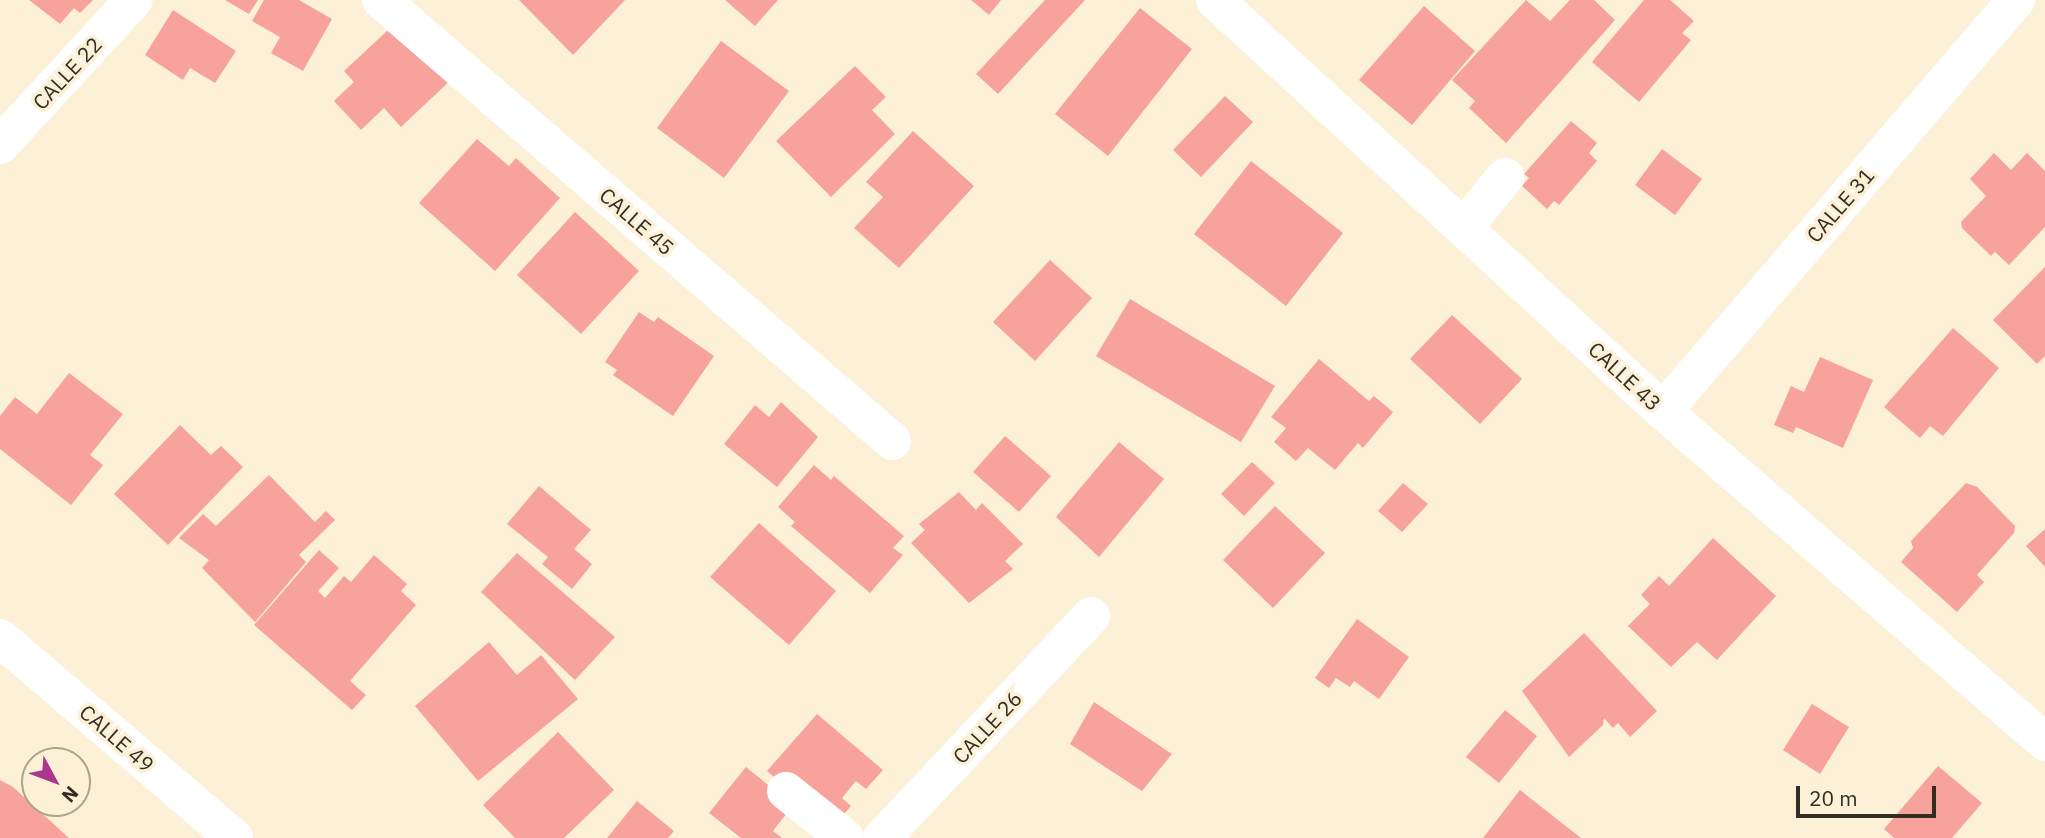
<!DOCTYPE html>
<html>
<head>
<meta charset="utf-8">
<style>
	body { margin:0 }
	#map { position:relative; width:2045px; height:838px; overflow:hidden; background:#fcf0d7; font-family:"IBM Plex Sans",sans-serif }
	div>[style] { position:absolute }
	[style*='--x'] { left:calc(var(--x)*1px); top:calc(var(--y)*1px); width:calc(var(--w)*1px); rotate:calc(var(--a)*1deg) }
	.building>* { inset:0; background:#f7a39c }
	.minor>* { height:38px; margin:-19px; padding:0 19px; transform-origin:19px; border-radius:19px; background:#fff }
	span { translate:-50% -50%; white-space:nowrap; text-align:center; line-height:1.15; -webkit-text-stroke:7px #fcf0d7; paint-order:stroke }
	.street-label { font-size:21px; color:#322e24 }
	.north { position:absolute; left:21px; top:747px; width:70px; height:70px; box-sizing:border-box; background:#fcf0d7; border:2px solid #aba28f; border-radius:50%; rotate:131deg; font-size:19px; font-weight:700; line-height:28px; text-align:center; color:#322e24 }
	.north::after { content:''; display:block; margin:auto; width:24px; height:32px; background:#ac368d; clip-path:polygon(50% 0,100% 100%,50% 72%,0 100%) }
	.scale { position:absolute; left:1796px; top:786px; width:140px; height:32px; box-sizing:border-box; border:4px solid #322e24; border-top:0; padding-left:9px; font-size:21px; line-height:24px; white-space:nowrap; color:#322e24; -webkit-text-stroke:5px #fcf0d7; paint-order:stroke }
</style>
</head>
<body>
<div id="map">
	<div class="building">
		<i style="clip-path:polygon(29px 0,93px 0,80px 13px,74px 8px,60px 24px)"></i>
		<i style="clip-path:polygon(225px 0,258px 0,249px 14px)"></i>
		<i style="clip-path:polygon(264px 0,299px 0,332px 19px,303px 71px,271px 53px,280px 37px,252px 21px)"></i>
		<i style="clip-path:polygon(519px 0,625px 0,573px 55px)"></i>
		<i style="clip-path:polygon(725px 0,778px 0,755px 26px)"></i>
		<i style="clip-path:polygon(971px 0,1001px 0,989px 15px)"></i>
		<i style="clip-path:polygon(1045px 0,1085px 0,998px 94px,976px 74px)"></i>
		<i style="clip-path:polygon(1526px 0,1550px 21px,1570px 0,1594px 0,1615px 20px,1506px 143px,1469px 108px,1475px 101px,1452px 80px)"></i>
		<i style="clip-path:polygon(1644px 0,1670px 0,1694px 21px,1682px 33px,1691px 40px,1639px 102px,1592px 62px)"></i>
		<i style="clip-path:polygon(1424px 6px,1475px 51px,1412px 125px,1359px 80px)"></i>
		<i style="clip-path:polygon(1140px 8px,1192px 49px,1108px 156px,1055px 114px)"></i>
		<i style="clip-path:polygon(173px 10px,236px 51px,215px 83px,190px 68px,183px 80px,145px 55px)"></i>
		<i style="clip-path:polygon(401px 18px,455px 76px,401px 127px,384px 108px,361px 130px,334px 101px,354px 82px,344px 71px)"></i>
		<i style="clip-path:polygon(721px 41px,789px 91px,724px 178px,657px 128px)"></i>
		<i style="clip-path:polygon(855px 66px,886px 97px,872px 110px,895px 134px,831px 197px,776px 141px)"></i>
		<i style="clip-path:polygon(1225px 96px,1253px 122px,1201px 177px,1173px 150px)"></i>
		<i style="clip-path:polygon(1571px 121px,1597px 143px,1589px 153px,1597px 161px,1559px 205px,1554px 201px,1547px 209px,1522px 186px,1529px 178px,1524px 174px)"></i>
		<i style="clip-path:polygon(913px 131px,974px 186px,899px 268px,854px 228px,883px 197px,866px 182px)"></i>
		<i style="clip-path:polygon(477px 139px,509px 166px,516px 158px,560px 198px,495px 271px,419px 203px)"></i>
		<i style="clip-path:polygon(1662px 149px,1702px 179px,1675px 215px,1635px 185px)"></i>
		<i style="clip-path:polygon(1994px 153px,2011px 170px,2027px 153px,2045px 171px,2045px 227px,2009px 265px,1995px 252px,1991px 256px,1962px 228px,1961px 222px,1986px 196px,1970px 179px)"></i>
		<i style="clip-path:polygon(1251px 161px,1343px 233px,1286px 306px,1194px 234px)"></i>
		<i style="clip-path:polygon(575px 212px,639px 271px,581px 334px,517px 275px)"></i>
		<i style="clip-path:polygon(1050px 260px,1092px 298px,1035px 361px,993px 322px)"></i>
		<i style="clip-path:polygon(2045px 267px,2045px 356px,2037px 364px,1993px 320px)"></i>
		<i style="clip-path:polygon(1130px 299px,1275px 386px,1241px 442px,1096px 356px)"></i>
		<i style="clip-path:polygon(639px 312px,654px 322px,658px 317px,714px 356px,673px 416px,613px 375px,617px 370px,605px 362px)"></i>
		<i style="clip-path:polygon(1452px 315px,1522px 379px,1480px 424px,1410px 359px)"></i>
		<i style="clip-path:polygon(1953px 328px,1999px 368px,1943px 436px,1930px 426px,1920px 438px,1884px 407px)"></i>
		<i style="clip-path:polygon(1820px 357px,1873px 380px,1843px 448px,1796px 427px,1793px 433px,1774px 425px,1791px 386px,1804px 392px)"></i>
		<i style="clip-path:polygon(1319px 359px,1369px 401px,1374px 396px,1393px 412px,1363px 448px,1358px 443px,1335px 470px,1308px 448px,1296px 461px,1274px 442px,1286px 428px,1271px 417px)"></i>
		<i style="clip-path:polygon(69px 373px,123px 414px,90px 455px,103px 465px,71px 505px,0 449px,0 416px,15px 397px,37px 414px)"></i>
		<i style="clip-path:polygon(781px 402px,818px 437px,777px 487px,724px 444px,755px 405px,769px 417px)"></i>
		<i style="clip-path:polygon(180px 425px,211px 455px,221px 446px,243px 467px,168px 545px,114px 494px)"></i>
		<i style="clip-path:polygon(1005px 436px,1051px 476px,1019px 512px,973px 472px)"></i>
		<i style="clip-path:polygon(1119px 442px,1164px 479px,1099px 557px,1056px 517px)"></i>
		<i style="clip-path:polygon(1252px 462px,1275px 483px,1244px 516px,1221px 494px)"></i>
		<i style="clip-path:polygon(814px 465px,831px 480px,834px 476px,904px 536px,893px 548px,903px 555px,870px 593px,791px 526px,795px 522px,778px 507px)"></i>
		<i style="clip-path:polygon(269px 475px,315px 522px,326px 511px,335px 520px,299px 555px,306px 562px,255px 622px,202px 568px,209px 560px,179px 538px,203px 514px,216px 526px)"></i>
		<i style="clip-path:polygon(1403px 483px,1428px 504px,1402px 532px,1378px 511px)"></i>
		<i style="clip-path:polygon(1966px 483px,1977px 487px,2015px 526px,2014px 533px,1977px 575px,1984px 582px,1957px 612px,1901px 562px,1913px 548px,1911px 541px)"></i>
		<i style="clip-path:polygon(539px 486px,591px 530px,574px 549px,592px 564px,572px 589px,542px 564px,548px 557px,507px 524px)"></i>
		<i style="clip-path:polygon(959px 492px,976px 510px,982px 503px,1023px 544px,1005px 561px,1013px 569px,969px 603px,911px 543px,925px 530px,919px 524px)"></i>
		<i style="clip-path:polygon(1275px 506px,1325px 553px,1273px 608px,1223px 560px)"></i>
		<i style="clip-path:polygon(759px 523px,836px 591px,789px 645px,710px 577px)"></i>
		<i style="clip-path:polygon(2045px 529px,2045px 567px,2026px 546px)"></i>
		<i style="clip-path:polygon(1713px 538px,1776px 596px,1717px 660px,1697px 642px,1671px 667px,1628px 626px,1650px 604px,1641px 595px,1659px 576px,1669px 586px)"></i>
		<i style="clip-path:polygon(319px 550px,339px 568px,318px 591px,325px 598px,344px 576px,351px 582px,374px 555px,407px 584px,401px 591px,416px 605px,350px 681px,366px 695px,352px 710px,254px 625px)"></i>
		<i style="clip-path:polygon(517px 553px,615px 637px,575px 680px,481px 592px)"></i>
		<i style="clip-path:polygon(1357px 619px,1409px 657px,1379px 699px,1354px 681px,1350px 687px,1336px 678px,1329px 688px,1315px 678px)"></i>
		<i style="clip-path:polygon(1584px 633px,1657px 711px,1630px 737px,1618px 723px,1613px 728px,1604px 718px,1603px 725px,1569px 757px,1522px 691px)"></i>
		<i style="clip-path:polygon(489px 642px,517px 675px,541px 655px,578px 699px,478px 781px,415px 706px)"></i>
		<i style="clip-path:polygon(1094px 702px,1172px 754px,1142px 791px,1070px 744px)"></i>
		<i style="clip-path:polygon(1812px 704px,1849px 727px,1820px 774px,1783px 750px)"></i>
		<i style="clip-path:polygon(1505px 710px,1537px 736px,1499px 783px,1466px 757px)"></i>
		<i style="clip-path:polygon(817px 714px,883px 770px,866px 789px,856px 781px,842px 798px,851px 806px,832px 827px,767px 771px)"></i>
		<i style="clip-path:polygon(558px 732px,614px 790px,564px 838px,515px 838px,483px 805px)"></i>
		<i style="clip-path:polygon(1938px 766px,1982px 803px,1952px 838px,1894px 838px,1884px 829px)"></i>
		<i style="clip-path:polygon(746px 767px,793px 805px,773px 831px,782px 838px,741px 838px,709px 813px)"></i>
		<i style="clip-path:polygon(0 780px,13px 787px,69px 838px,0 838px)"></i>
		<i style="clip-path:polygon(1520px 790px,1581px 838px,1483px 838px)"></i>
		<i style="clip-path:polygon(637px 801px,674px 831px,668px 838px,607px 838px)"></i>
	</div>
	<div class="minor">
		<i style="--x:381;--y:0;--w:675;--a:40.79"></i>
		<i style="--x:1215;--y:0;--w:608;--a:42.53"></i>
		<i style="--x:1663;--y:411;--w:505;--a:40.91"></i>
		<i style="--x:0;--y:145;--w:197;--a:-47.3"></i>
		<i style="--x:1464;--y:227;--w:65;--a:-50.6"></i>
		<i style="--x:1663;--y:411;--w:542;--a:-49.34"></i>
		<i style="--x:0;--y:638;--w:308;--a:40.5"></i>
		<i style="--x:786;--y:791;--w:75;--a:38.5"></i>
		<i style="--x:882;--y:838;--w:305;--a:-46.7"></i>
	</div>
	<div class="street-label">
		<span style="left:67px;top:73px;rotate:-47deg">CALLE 22</span>
		<span style="left:1840px;top:205px;rotate:-49deg">CALLE 31</span>
		<span style="left:637px;top:221px;rotate:41deg">CALLE 45</span>
		<span style="left:1625px;top:376px;rotate:43deg">CALLE 43</span>
		<span style="left:987px;top:727px;rotate:-47deg">CALLE 26</span>
		<span style="left:117px;top:738px;rotate:41deg">CALLE 49</span>
	</div>
	<div class="north">N</div>
	<div class="scale">20 m</div>
</div>
</body>
</html>
